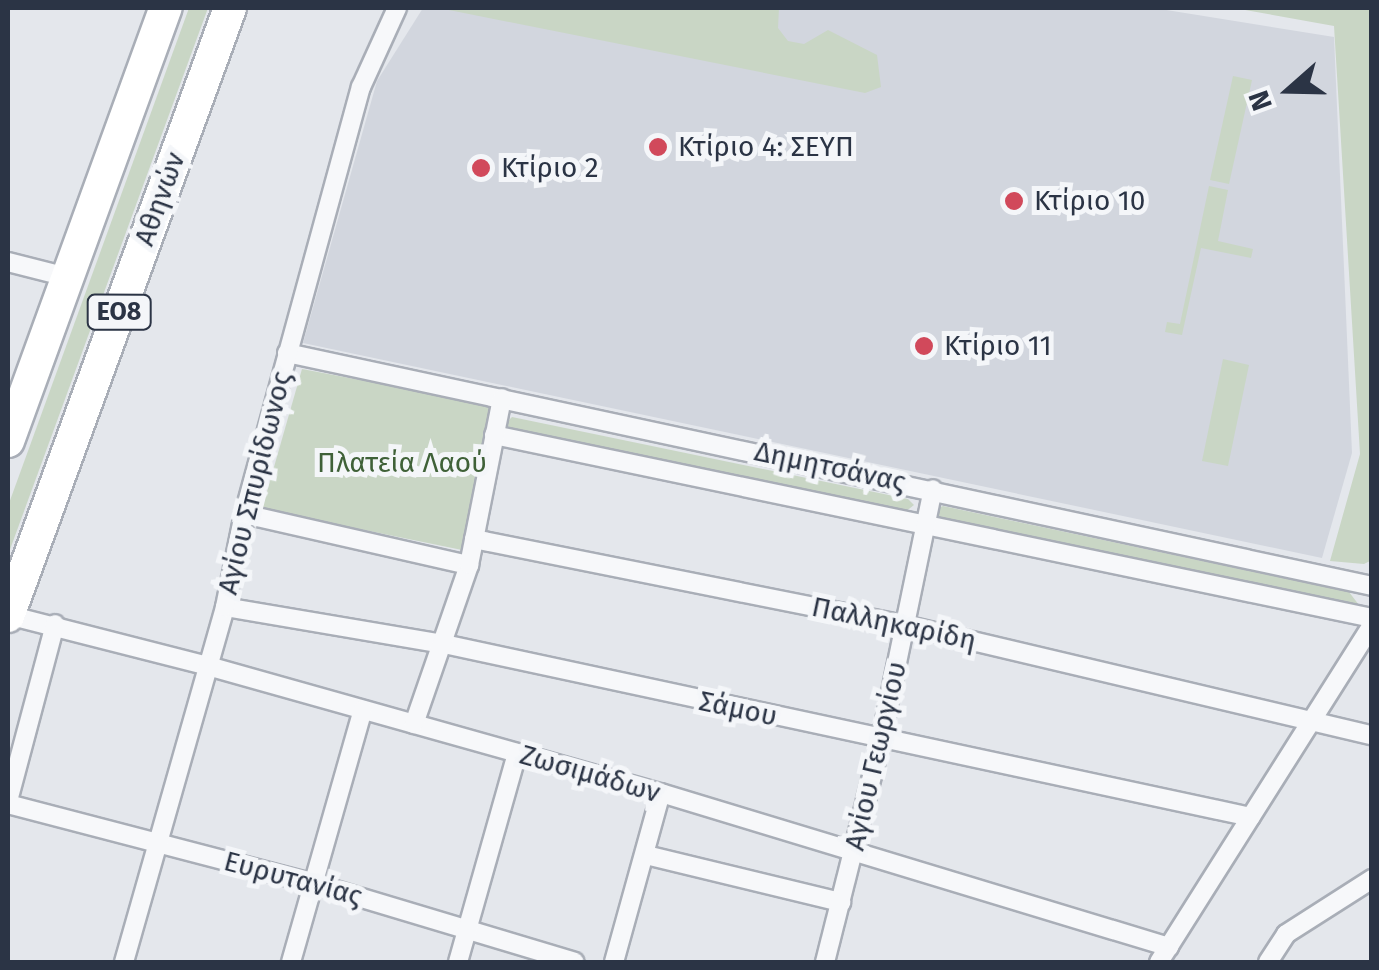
<!DOCTYPE html>
<html>
<head>
<meta charset="utf-8">
<style>
	body { margin:0 }
	#map { position:relative; width:1379px; height:970px; overflow:hidden; background:#e4e7ec; font-family:"Fira Sans",sans-serif }
	div>[style] { position:absolute }
	[style*='--x'] { left:calc(var(--x)*1px); top:calc(var(--y)*1px); width:calc(var(--w)*1px); rotate:calc(var(--a)*1deg) }
	.built>* { inset:0; background:#d2d6de }
	.green>* { inset:0; background:#c9d6c5 }
	.roads { filter:drop-shadow(2px 0 #a9aeb7) drop-shadow(-2px 0 #a9aeb7) drop-shadow(0 2px #a9aeb7) drop-shadow(0 -2px #a9aeb7) }
	.street>* { height:18px; margin:-9px; padding:0 9px; transform-origin:9px; border-radius:9px; background:#f7f8fa }
	.highway>* { height:32px; margin:-16px; padding:0 16px; transform-origin:16px; border-radius:16px; background:#fff }
	.dots>* { width:28px; height:28px; translate:-50% -50%; box-sizing:border-box; border:5px solid #f4f6f9; border-radius:50% }
	span { translate:-50% -50%; white-space:nowrap; text-align:center; line-height:1.15; -webkit-text-stroke:10px #f4f6f9; paint-order:stroke }
	.shield-label span { padding:2px 8px; background:#f4f6f9; border:2px solid; border-radius:8px; -webkit-text-stroke-width:0 }
	.shield-label { font-size:25px; color:#2b3445; font-weight:700 }
	.poi-label { font-size:28px; color:#2b3445 }
	.left { translate:0 -50%; text-align:left }
	.street-label { font-size:28px; color:#2b3445 }
	.park-label { font-size:28px; color:#3f6138 }
	.frame { position:absolute; inset:0; border:10px solid #2b3445; pointer-events:none }
	.north { position:absolute; left:1239px; top:40px; width:100px; height:100px; -webkit-text-stroke:8px #f4f6f9; paint-order:stroke; rotate:250deg; font-size:28px; font-weight:700; line-height:40px; text-align:center; color:#2b3445 }
	.north::after { content:''; display:block; margin:auto; width:35px; height:45px; background:#2b3445; clip-path:polygon(50% 0,100% 100%,50% 72%,0 100%) }
</style>
</head>
<body>
<div id="map">
	<div class="built">
		<i style="clip-path:polygon(423px 8px,1154px 8px,1334px 37px,1352px 453px,1322px 558px,303px 343px,377px 81px)"></i>
	</div>
	<div class="green">
		<i style="clip-path:polygon(189px 8px,208px 8px,8px 555px,8px 506px)"></i>
		<i style="clip-path:polygon(439px 8px,779px 8px,778px 28px,788px 41px,804px 44px,828px 30px,877px 55px,881px 87px,865px 93px)"></i>
		<i style="clip-path:polygon(1234px 8px,1371px 8px,1372px 560px,1364px 564px,1330px 561px,1360px 454px,1334px 26px)"></i>
		<i style="clip-path:polygon(1233px 76px,1252px 80px,1229px 184px,1210px 180px)"></i>
		<i style="clip-path:polygon(1209px 186px,1228px 190px,1218px 241px,1253px 249px,1251px 258px,1201px 248px,1182px 335px,1165px 332px,1167px 322px,1180px 324px)"></i>
		<i style="clip-path:polygon(1223px 359px,1249px 365px,1228px 466px,1202px 461px)"></i>
		<i style="clip-path:polygon(302px 369px,492px 405px,462px 550px,262px 509px)"></i>
		<i style="clip-path:polygon(512px 417px,908px 499px,914px 505px,905px 512px,510px 429px,506px 423px)"></i>
		<i style="clip-path:polygon(943px 506px,1349px 592px,1359px 605px,940px 521px,936px 509px)"></i>
	</div>
	<div class="roads">
		<div class="street">
			<i style="--x:8;--y:262;--w:61;--a:14.3"></i>
			<i style="--x:287;--y:353;--w:1110;--a:12.12"></i>
			<i style="--x:494;--y:435;--w:897;--a:11.77"></i>
			<i style="--x:244;--y:514;--w:231;--a:12.8"></i>
			<i style="--x:474;--y:539;--w:439;--a:11.3"></i>
			<i style="--x:905;--y:625;--w:480;--a:13.3"></i>
			<i style="--x:225;--y:607;--w:222;--a:9.6"></i>
			<i style="--x:444;--y:644;--w:825;--a:12.1"></i>
			<i style="--x:8;--y:615;--w:206;--a:14.3"></i>
			<i style="--x:208;--y:666;--w:470;--a:15.7"></i>
			<i style="--x:661;--y:793;--w:531;--a:16.86"></i>
			<i style="--x:414;--y:724;--w:168;--a:-70.9"></i>
			<i style="--x:469;--y:565;--w:170;--a:-78.8"></i>
			<i style="--x:8;--y:801;--w:183;--a:-75.1"></i>
			<i style="--x:8;--y:804;--w:317;--a:14.6"></i>
			<i style="--x:315;--y:884;--w:271;--a:16.7"></i>
			<i style="--x:646;--y:855;--w:201;--a:13.6"></i>
			<i style="--x:124;--y:962;--w:369;--a:-74.1"></i>
			<i style="--x:225;--y:607;--w:95;--a:-78.5"></i>
			<i style="--x:244;--y:514;--w:443;--a:-74.7"></i>
			<i style="--x:361;--y:87;--w:87;--a:-65.5"></i>
			<i style="--x:291;--y:962;--w:262;--a:-74.1"></i>
			<i style="--x:458;--y:962;--w:217;--a:-74.2"></i>
			<i style="--x:614;--y:962;--w:175;--a:-74.5"></i>
			<i style="--x:825;--y:962;--w:229;--a:-75.8"></i>
			<i style="--x:881;--y:740;--w:256;--a:-78.3"></i>
			<i style="--x:1159;--y:962;--w:399;--a:-57.7"></i>
			<i style="--x:1268;--y:962;--w:33;--a:-57"></i>
			<i style="--x:1286;--y:934;--w:102;--a:-32.6"></i>
		</div>
		<div class="highway">
			<i style="--x:8;--y:441;--w:461;--a:-70"></i>
			<i style="--x:8;--y:616;--w:647;--a:-69.94"></i>
		</div>
	</div>
	<div class="dots">
		<i style="left:658px;top:147px;background:#d1495b"></i>
		<i style="left:481px;top:168px;background:#d1495b"></i>
		<i style="left:1014px;top:201px;background:#d1495b"></i>
		<i style="left:924px;top:346px;background:#d1495b"></i>
	</div>
	<div class="shield-label">
		<span style="left:119px;top:312px">ΕΟ8</span>
	</div>
	<div class="poi-label">
		<span class="left" style="left:678px;top:147px">Κτίριο 4: ΣΕΥΠ</span>
		<span class="left" style="left:501px;top:168px">Κτίριο 2</span>
		<span class="left" style="left:1034px;top:201px">Κτίριο 10</span>
		<span class="left" style="left:944px;top:346px">Κτίριο 11</span>
	</div>
	<div class="street-label">
		<span style="left:160px;top:199px;rotate:-70deg">Αθηνών</span>
		<span style="left:830px;top:467px;rotate:12deg">Δημητσάνας</span>
		<span style="left:255px;top:483px;rotate:-76deg">Αγίου Σπυρίδωνος</span>
		<span style="left:894px;top:624px;rotate:12deg">Παλληκαρίδη</span>
		<span style="left:738px;top:709px;rotate:12deg">Σάμου</span>
		<span style="left:876px;top:756px;rotate:-77deg">Αγίου Γεωργίου</span>
		<span style="left:590px;top:774px;rotate:16deg">Ζωσιμάδων</span>
		<span style="left:293px;top:879px;rotate:15deg">Ευρυτανίας</span>
	</div>
	<div class="park-label">
		<span style="left:402px;top:463px">Πλατεία Λαού</span>
	</div>
	<div class="frame"></div>
	<div class="north">N</div>
</div>
</body>
</html>
